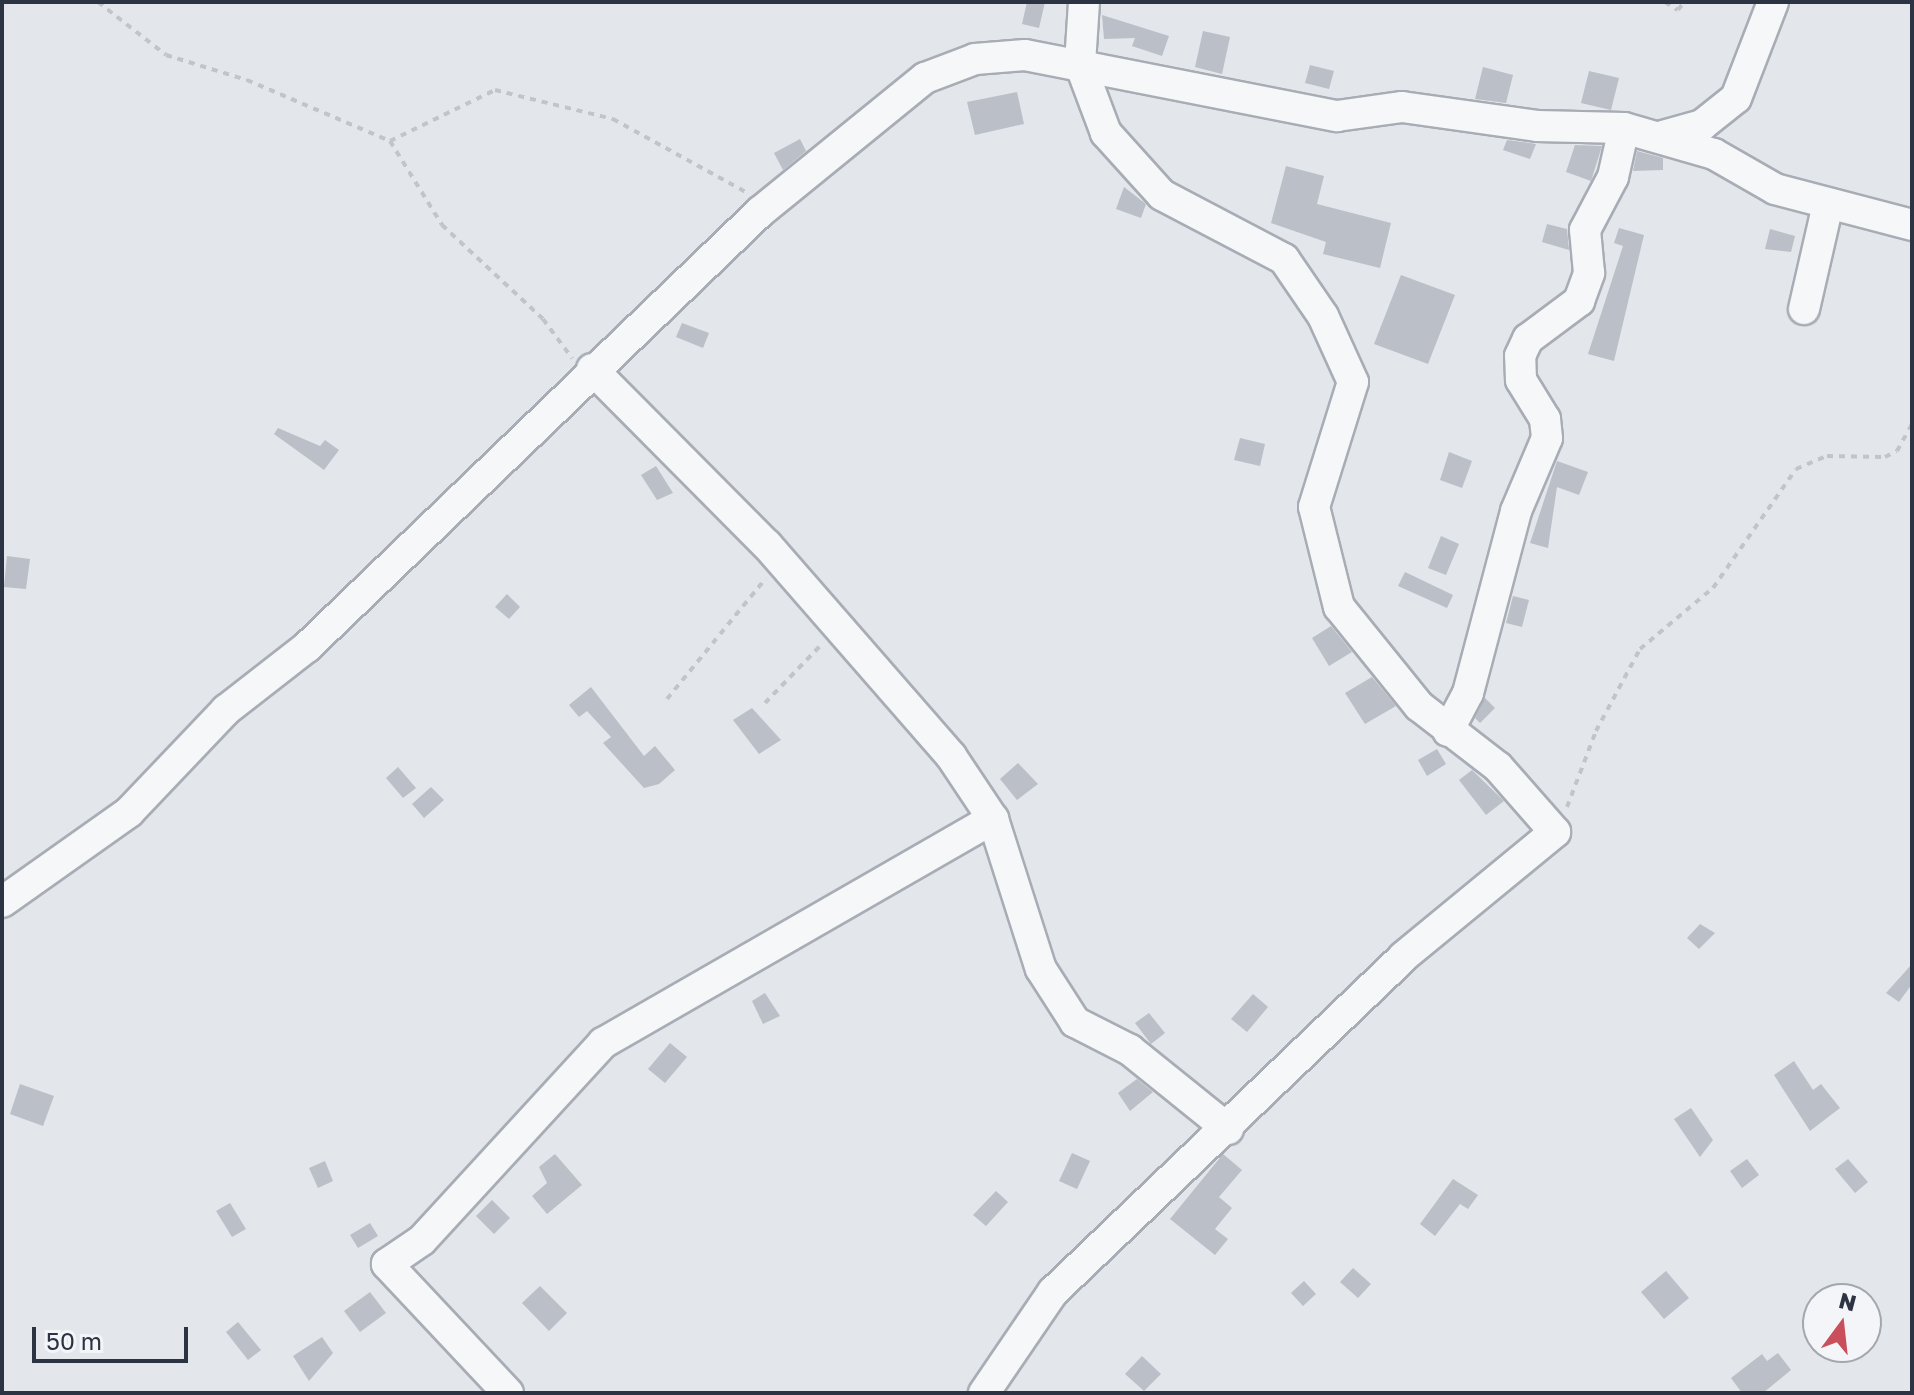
<!DOCTYPE html>
<html>
<head>
<meta charset="utf-8">
<style>
	body { margin:0 }
	#map { position:relative; width:1914px; height:1395px; overflow:hidden; background:#e3e6eb; font-family:"Golos Text",sans-serif }
	div>[style] { position:absolute }
	[style*='--x'] { left:calc(var(--x)*1px); top:calc(var(--y)*1px); width:calc(var(--w)*1px); rotate:calc(var(--a)*1deg) }
	.building>* { inset:0; background:#bbbfc7 }
	.path>* { height:4px; margin-top:-2px; transform-origin:0; background:repeating-linear-gradient(90deg,#c1c4c9 0 6px,transparent 0 12px) }
	.roads { filter:drop-shadow(2px 0 #a8adb5) drop-shadow(-2px 0 #a8adb5) drop-shadow(0 2px #a8adb5) drop-shadow(0 -2px #a8adb5) }
	.minor>* { height:30px; margin:-15px; padding:0 15px; transform-origin:15px; border-radius:15px; background:#f6f7f9 }
	span { translate:-50% -50%; white-space:nowrap; text-align:center; line-height:1.15; -webkit-text-stroke:6px #f3f5f8; paint-order:stroke }
	.frame { position:absolute; inset:0; border:4px solid #2c3342; pointer-events:none }
	.north { position:absolute; left:1802px; top:1283px; width:80px; height:80px; box-sizing:border-box; background:#f3f5f8; border:2px solid #a3a7af; border-radius:50%; rotate:15deg; font-size:22px; font-weight:700; line-height:32px; text-align:center; color:#2c3342 }
	.north::after { content:''; display:block; margin:auto; width:28px; height:36px; background:#c84f5b; clip-path:polygon(50% 0,100% 100%,50% 72%,0 100%) }
	.scale { position:absolute; left:32px; top:1327px; width:156px; height:36px; box-sizing:border-box; border:4px solid #2c3342; border-top:0; padding-left:10px; font-size:24px; line-height:28px; white-space:nowrap; color:#2c3342; -webkit-text-stroke:6px #f3f5f8; paint-order:stroke }
</style>
</head>
<body>
<div id="map">
	<div class="building">
		<i style="clip-path:polygon(1027px 2px,1045px 2px,1039px 28px,1022px 24px)"></i>
		<i style="clip-path:polygon(1102px 15px,1169px 36px,1162px 56px,1132px 46px,1135px 38px,1104px 39px)"></i>
		<i style="clip-path:polygon(1203px 31px,1230px 37px,1222px 74px,1195px 67px)"></i>
		<i style="clip-path:polygon(1310px 65px,1334px 71px,1329px 89px,1305px 83px)"></i>
		<i style="clip-path:polygon(1483px 67px,1513px 75px,1506px 103px,1475px 99px)"></i>
		<i style="clip-path:polygon(1589px 71px,1619px 78px,1611px 110px,1581px 103px)"></i>
		<i style="clip-path:polygon(1017px 92px,1024px 124px,975px 135px,967px 102px)"></i>
		<i style="clip-path:polygon(800px 139px,806px 151px,783px 170px,774px 153px)"></i>
		<i style="clip-path:polygon(1507px 140px,1536px 144px,1530px 159px,1503px 150px)"></i>
		<i style="clip-path:polygon(1575px 145px,1602px 146px,1591px 181px,1566px 172px)"></i>
		<i style="clip-path:polygon(1637px 151px,1663px 158px,1663px 170px,1633px 171px)"></i>
		<i style="clip-path:polygon(1286px 166px,1324px 176px,1317px 204px,1391px 223px,1380px 268px,1323px 254px,1326px 242px,1271px 223px)"></i>
		<i style="clip-path:polygon(1124px 187px,1146px 204px,1141px 218px,1116px 209px)"></i>
		<i style="clip-path:polygon(1547px 224px,1567px 229px,1569px 250px,1542px 242px)"></i>
		<i style="clip-path:polygon(1619px 228px,1644px 235px,1614px 361px,1588px 354px,1623px 246px,1614px 243px)"></i>
		<i style="clip-path:polygon(1770px 229px,1795px 236px,1791px 252px,1765px 249px)"></i>
		<i style="clip-path:polygon(1401px 275px,1455px 295px,1428px 364px,1374px 344px)"></i>
		<i style="clip-path:polygon(682px 323px,709px 333px,703px 348px,676px 337px)"></i>
		<i style="clip-path:polygon(278px 428px,320px 446px,325px 440px,339px 450px,324px 470px,274px 434px)"></i>
		<i style="clip-path:polygon(1240px 438px,1265px 444px,1260px 466px,1234px 460px)"></i>
		<i style="clip-path:polygon(1449px 452px,1472px 461px,1462px 488px,1440px 480px)"></i>
		<i style="clip-path:polygon(1557px 461px,1588px 472px,1579px 495px,1557px 487px,1548px 548px,1530px 543px)"></i>
		<i style="clip-path:polygon(656px 466px,673px 493px,657px 500px,641px 475px)"></i>
		<i style="clip-path:polygon(1441px 536px,1459px 544px,1446px 575px,1428px 568px)"></i>
		<i style="clip-path:polygon(7px 556px,30px 559px,26px 589px,4px 587px)"></i>
		<i style="clip-path:polygon(1405px 572px,1453px 595px,1447px 608px,1398px 586px)"></i>
		<i style="clip-path:polygon(507px 594px,520px 607px,509px 619px,495px 607px)"></i>
		<i style="clip-path:polygon(1513px 596px,1529px 600px,1522px 627px,1506px 623px)"></i>
		<i style="clip-path:polygon(1331px 626px,1352px 652px,1329px 666px,1312px 638px)"></i>
		<i style="clip-path:polygon(1372px 677px,1396px 706px,1365px 724px,1345px 693px)"></i>
		<i style="clip-path:polygon(591px 687px,644px 756px,655px 746px,675px 770px,659px 784px,644px 788px,603px 743px,611px 737px,587px 711px,579px 717px,569px 705px)"></i>
		<i style="clip-path:polygon(1485px 698px,1495px 708px,1480px 723px,1475px 718px)"></i>
		<i style="clip-path:polygon(752px 708px,781px 740px,759px 754px,733px 720px)"></i>
		<i style="clip-path:polygon(1437px 749px,1446px 764px,1427px 776px,1418px 760px)"></i>
		<i style="clip-path:polygon(1018px 763px,1038px 784px,1017px 800px,1000px 779px)"></i>
		<i style="clip-path:polygon(398px 767px,416px 788px,403px 798px,386px 778px)"></i>
		<i style="clip-path:polygon(1472px 770px,1504px 801px,1486px 815px,1459px 780px)"></i>
		<i style="clip-path:polygon(431px 787px,444px 800px,424px 818px,412px 804px)"></i>
		<i style="clip-path:polygon(1700px 924px,1715px 933px,1699px 949px,1687px 938px)"></i>
		<i style="clip-path:polygon(1912px 964px,1912px 984px,1899px 1002px,1886px 993px)"></i>
		<i style="clip-path:polygon(765px 993px,780px 1016px,763px 1024px,752px 1001px)"></i>
		<i style="clip-path:polygon(1253px 994px,1268px 1007px,1247px 1032px,1231px 1019px)"></i>
		<i style="clip-path:polygon(1149px 1013px,1165px 1033px,1151px 1044px,1135px 1023px)"></i>
		<i style="clip-path:polygon(670px 1043px,687px 1057px,665px 1083px,648px 1069px)"></i>
		<i style="clip-path:polygon(1794px 1061px,1813px 1090px,1821px 1084px,1840px 1108px,1810px 1131px,1774px 1075px)"></i>
		<i style="clip-path:polygon(1137px 1079px,1153px 1092px,1130px 1111px,1118px 1093px)"></i>
		<i style="clip-path:polygon(20px 1084px,54px 1096px,43px 1126px,10px 1114px)"></i>
		<i style="clip-path:polygon(1691px 1108px,1713px 1140px,1700px 1157px,1674px 1119px)"></i>
		<i style="clip-path:polygon(1072px 1153px,1090px 1161px,1077px 1189px,1059px 1181px)"></i>
		<i style="clip-path:polygon(555px 1154px,582px 1185px,547px 1214px,532px 1196px,547px 1183px,539px 1167px)"></i>
		<i style="clip-path:polygon(1223px 1154px,1242px 1170px,1219px 1197px,1232px 1208px,1215px 1229px,1228px 1239px,1215px 1255px,1170px 1219px)"></i>
		<i style="clip-path:polygon(1747px 1159px,1759px 1175px,1742px 1188px,1730px 1171px)"></i>
		<i style="clip-path:polygon(1848px 1159px,1868px 1182px,1855px 1193px,1835px 1169px)"></i>
		<i style="clip-path:polygon(325px 1161px,333px 1181px,318px 1188px,309px 1168px)"></i>
		<i style="clip-path:polygon(1453px 1179px,1478px 1195px,1468px 1209px,1460px 1204px,1435px 1236px,1420px 1224px)"></i>
		<i style="clip-path:polygon(996px 1191px,1008px 1202px,986px 1226px,973px 1215px)"></i>
		<i style="clip-path:polygon(492px 1200px,510px 1218px,494px 1234px,476px 1216px)"></i>
		<i style="clip-path:polygon(230px 1203px,246px 1229px,232px 1237px,216px 1211px)"></i>
		<i style="clip-path:polygon(370px 1223px,378px 1236px,358px 1248px,350px 1235px)"></i>
		<i style="clip-path:polygon(1353px 1268px,1371px 1284px,1358px 1298px,1340px 1282px)"></i>
		<i style="clip-path:polygon(1666px 1271px,1689px 1298px,1664px 1319px,1641px 1292px)"></i>
		<i style="clip-path:polygon(1304px 1281px,1316px 1294px,1303px 1306px,1291px 1293px)"></i>
		<i style="clip-path:polygon(540px 1286px,567px 1313px,549px 1331px,522px 1303px)"></i>
		<i style="clip-path:polygon(370px 1292px,386px 1313px,360px 1332px,344px 1311px)"></i>
		<i style="clip-path:polygon(238px 1322px,261px 1350px,248px 1360px,226px 1332px)"></i>
		<i style="clip-path:polygon(322px 1337px,333px 1353px,309px 1381px,293px 1356px)"></i>
		<i style="clip-path:polygon(1778px 1353px,1791px 1370px,1763px 1393px,1742px 1393px,1731px 1378px,1762px 1354px,1767px 1361px)"></i>
		<i style="clip-path:polygon(1142px 1356px,1161px 1374px,1144px 1391px,1125px 1374px)"></i>
	</div>
	<div class="path">
		<i style="--x:98;--y:2;--w:86;--a:37.9"></i>
		<i style="--x:166;--y:55;--w:85;--a:17.2"></i>
		<i style="--x:247;--y:80;--w:155;--a:23.1"></i>
		<i style="--x:390;--y:141;--w:99;--a:58.2"></i>
		<i style="--x:442;--y:225;--w:138;--a:42.9"></i>
		<i style="--x:543;--y:319;--w:49;--a:53.4"></i>
		<i style="--x:1665;--y:2;--w:15;--a:32"></i>
		<i style="--x:1678;--y:10;--w:10;--a:-53"></i>
		<i style="--x:390;--y:141;--w:117;--a:-25.9"></i>
		<i style="--x:495;--y:90;--w:122;--a:13.8"></i>
		<i style="--x:613;--y:119;--w:152;--a:28.8"></i>
		<i style="--x:667;--y:699;--w:156;--a:-50.7"></i>
		<i style="--x:765;--y:703;--w:82;--a:-46"></i>
		<i style="--x:1567;--y:807;--w:81;--a:-69.1"></i>
		<i style="--x:1596;--y:731;--w:93;--a:-61.8"></i>
		<i style="--x:1640;--y:649;--w:95;--a:-39.9"></i>
		<i style="--x:1713;--y:588;--w:145;--a:-55.1"></i>
		<i style="--x:1796;--y:469;--w:34;--a:-23"></i>
		<i style="--x:1827;--y:456;--w:58;--a:1"></i>
		<i style="--x:1885;--y:457;--w:13;--a:-27"></i>
		<i style="--x:1897;--y:451;--w:31;--a:-61"></i>
	</div>
	<div class="roads">
		<div class="minor">
			<i style="--x:1663;--y:136;--w:41;--a:-15.8"></i>
			<i style="--x:1702;--y:125;--w:43;--a:-38.5"></i>
			<i style="--x:1736;--y:98;--w:103;--a:-68.9"></i>
			<i style="--x:1804;--y:309;--w:108;--a:-77.1"></i>
			<i style="--x:592;--y:369;--w:248;--a:45.2"></i>
			<i style="--x:767;--y:545;--w:280;--a:48.9"></i>
			<i style="--x:951;--y:756;--w:76;--a:56.3"></i>
			<i style="--x:993;--y:819;--w:157;--a:72.3"></i>
			<i style="--x:1041;--y:969;--w:63;--a:57.3"></i>
			<i style="--x:1075;--y:1022;--w:62;--a:27"></i>
			<i style="--x:1130;--y:1050;--w:126;--a:38.9"></i>
			<i style="--x:1448;--y:731;--w:43;--a:-62.2"></i>
			<i style="--x:1468;--y:693;--w:188;--a:-75.2"></i>
			<i style="--x:1516;--y:511;--w:79;--a:-67"></i>
			<i style="--x:1547;--y:438;--w:19;--a:-96"></i>
			<i style="--x:1545;--y:419;--w:46;--a:-121.6"></i>
			<i style="--x:1521;--y:380;--w:24;--a:-92"></i>
			<i style="--x:1520;--y:356;--w:19;--a:-65"></i>
			<i style="--x:1528;--y:339;--w:64;--a:-36.7"></i>
			<i style="--x:1579;--y:301;--w:30;--a:-70"></i>
			<i style="--x:1589;--y:273;--w:43;--a:-95.3"></i>
			<i style="--x:1585;--y:230;--w:60;--a:-62.2"></i>
			<i style="--x:1613;--y:177;--w:50;--a:-77.3"></i>
			<i style="--x:2;--y:902;--w:156;--a:-35.3"></i>
			<i style="--x:129;--y:812;--w:141;--a:-46.4"></i>
			<i style="--x:226;--y:710;--w:103;--a:-37.9"></i>
			<i style="--x:307;--y:647;--w:628;--a:-43.84"></i>
			<i style="--x:760;--y:212;--w:213;--a:-39.1"></i>
			<i style="--x:925;--y:78;--w:53;--a:-20.8"></i>
			<i style="--x:975;--y:59;--w:50;--a:-4.6"></i>
			<i style="--x:1025;--y:55;--w:318;--a:11.1"></i>
			<i style="--x:1337;--y:116;--w:66;--a:-7.9"></i>
			<i style="--x:1402;--y:107;--w:136;--a:8"></i>
			<i style="--x:1537;--y:126;--w:87;--a:1.3"></i>
			<i style="--x:1624;--y:128;--w:94;--a:16.1"></i>
			<i style="--x:1714;--y:154;--w:70;--a:29.8"></i>
			<i style="--x:1775;--y:189;--w:142;--a:14.7"></i>
			<i style="--x:508;--y:1393;--w:177;--a:-133.2"></i>
			<i style="--x:387;--y:1264;--w:42;--a:-34.4"></i>
			<i style="--x:422;--y:1240;--w:268;--a:-47.4"></i>
			<i style="--x:603;--y:1043;--w:450;--a:-29.9"></i>
			<i style="--x:984;--y:1393;--w:122;--a:-55.7"></i>
			<i style="--x:1053;--y:1292;--w:484;--a:-43.7"></i>
			<i style="--x:1403;--y:957;--w:197;--a:-39.4"></i>
			<i style="--x:1555;--y:832;--w:86;--a:-131.2"></i>
			<i style="--x:1498;--y:767;--w:100;--a:-142.3"></i>
			<i style="--x:1419;--y:706;--w:127;--a:-128.9"></i>
			<i style="--x:1339;--y:607;--w:103;--a:-104"></i>
			<i style="--x:1314;--y:507;--w:131;--a:-72.7"></i>
			<i style="--x:1353;--y:382;--w:72;--a:-114.4"></i>
			<i style="--x:1323;--y:316;--w:69;--a:-124.4"></i>
			<i style="--x:1284;--y:259;--w:138;--a:-152.3"></i>
			<i style="--x:1162;--y:195;--w:84;--a:-132.1"></i>
			<i style="--x:1106;--y:133;--w:74;--a:-110.6"></i>
			<i style="--x:1080;--y:64;--w:62;--a:-86.3"></i>
		</div>
	</div>
	<div class="frame"></div>
	<div class="north">N</div>
	<div class="scale">50 m</div>
</div>
</body>
</html>
